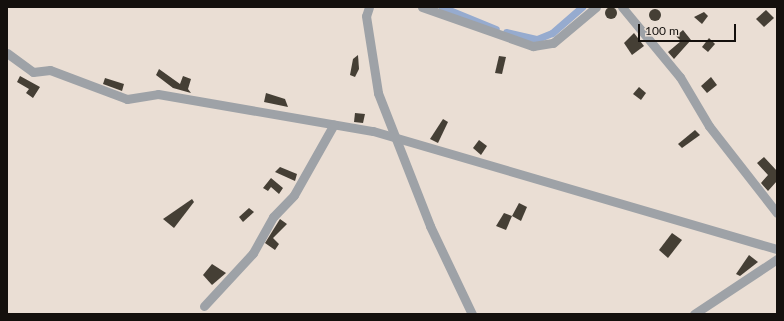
<!DOCTYPE html>
<html>
<head>
<meta charset="utf-8">
<style>
	body { margin:0 }
	#map { position:relative; width:784px; height:321px; overflow:hidden; background:#eaded4; font-family:Lato,sans-serif }
	div>[style] { position:absolute }
	[style*='--x'] { left:calc(var(--x)*1px); top:calc(var(--y)*1px); width:calc(var(--w)*1px); rotate:calc(var(--a)*1deg) }
	.canal>* { height:7px; margin:-3.5px; padding:0 3.5px; transform-origin:3.5px; border-radius:3.5px; background:#96abcf }
	.building>* { inset:0; background:#453f35 }
	.round { border-radius:50% }
	.minor>* { height:9px; margin:-4.5px; padding:0 4.5px; transform-origin:4.5px; border-radius:4.5px; background:#9ea2a7 }
	span { translate:-50% -50%; white-space:nowrap; text-align:center; line-height:1.15; -webkit-text-stroke:4px #eaded4; paint-order:stroke }
	.frame { position:absolute; inset:0; border:8px solid #14100d; pointer-events:none }
	.scale { position:absolute; left:638px; top:24px; width:98px; height:18px; box-sizing:border-box; border:2px solid #14100d; border-top:0; padding-left:5px; font-size:12px; line-height:14px; white-space:nowrap; color:#14100d; -webkit-text-stroke:3px #eaded4; paint-order:stroke }
</style>
</head>
<body>
<div id="map">
	<div class="canal">
		<i style="--x:442;--y:7;--w:58;--a:22.2"></i>
		<i style="--x:506;--y:32;--w:32;--a:13"></i>
		<i style="--x:537;--y:39;--w:16;--a:-22"></i>
		<i style="--x:552;--y:33;--w:40;--a:-41"></i>
	</div>
	<div class="building">
		<i class="round" style="left:605px;top:7px;width:12px;height:12px"></i>
		<i class="round" style="left:649px;top:9px;width:12px;height:12px"></i>
		<i style="clip-path:polygon(766px 10px,774px 18px,764px 27px,756px 19px)"></i>
		<i style="clip-path:polygon(704px 12px,708px 16px,702px 24px,694px 17px)"></i>
		<i style="clip-path:polygon(683px 30px,691px 40px,674px 59px,668px 52px,681px 41px,676px 36px)"></i>
		<i style="clip-path:polygon(634px 33px,644px 46px,632px 55px,624px 43px)"></i>
		<i style="clip-path:polygon(709px 38px,715px 44px,708px 52px,702px 47px)"></i>
		<i style="clip-path:polygon(358px 55px,359px 69px,355px 77px,350px 75px,353px 59px)"></i>
		<i style="clip-path:polygon(499px 56px,506px 57px,502px 74px,495px 73px)"></i>
		<i style="clip-path:polygon(159px 69px,180px 84px,183px 76px,191px 79px,188px 89px,191px 93px,173px 88px,156px 75px)"></i>
		<i style="clip-path:polygon(20px 76px,40px 87px,33px 98px,26px 93px,29px 89px,17px 82px)"></i>
		<i style="clip-path:polygon(711px 77px,717px 85px,707px 93px,701px 86px)"></i>
		<i style="clip-path:polygon(105px 78px,124px 84px,122px 91px,103px 84px)"></i>
		<i style="clip-path:polygon(639px 87px,646px 93px,641px 100px,633px 94px)"></i>
		<i style="clip-path:polygon(266px 93px,285px 99px,288px 107px,264px 102px)"></i>
		<i style="clip-path:polygon(355px 113px,365px 114px,363px 123px,354px 122px)"></i>
		<i style="clip-path:polygon(443px 119px,448px 122px,438px 143px,430px 139px)"></i>
		<i style="clip-path:polygon(695px 130px,700px 135px,682px 148px,678px 144px)"></i>
		<i style="clip-path:polygon(479px 140px,487px 146px,481px 155px,473px 148px)"></i>
		<i style="clip-path:polygon(764px 157px,777px 171px,777px 181px,768px 191px,761px 183px,768px 175px,757px 163px)"></i>
		<i style="clip-path:polygon(280px 167px,297px 174px,295px 181px,275px 172px)"></i>
		<i style="clip-path:polygon(271px 178px,283px 188px,279px 194px,271px 187px,268px 191px,263px 188px)"></i>
		<i style="clip-path:polygon(192px 199px,194px 202px,174px 228px,163px 219px)"></i>
		<i style="clip-path:polygon(519px 203px,527px 207px,521px 221px,512px 216px)"></i>
		<i style="clip-path:polygon(249px 208px,254px 212px,243px 222px,239px 217px)"></i>
		<i style="clip-path:polygon(504px 213px,512px 216px,506px 230px,496px 226px)"></i>
		<i style="clip-path:polygon(280px 219px,287px 224px,273px 238px,279px 244px,275px 250px,265px 243px)"></i>
		<i style="clip-path:polygon(672px 233px,682px 240px,668px 258px,659px 250px)"></i>
		<i style="clip-path:polygon(749px 255px,758px 262px,740px 276px,736px 274px)"></i>
		<i style="clip-path:polygon(212px 264px,226px 273px,212px 285px,203px 275px)"></i>
	</div>
	<div class="minor">
		<i style="--x:369;--y:7;--w:9;--a:108"></i>
		<i style="--x:366;--y:16;--w:78;--a:81.1"></i>
		<i style="--x:378;--y:93;--w:143;--a:68.6"></i>
		<i style="--x:430;--y:226;--w:98;--a:64.5"></i>
		<i style="--x:422;--y:7;--w:118;--a:19.4"></i>
		<i style="--x:533;--y:46;--w:20;--a:-9"></i>
		<i style="--x:553;--y:43;--w:56;--a:-39.9"></i>
		<i style="--x:622;--y:7;--w:91;--a:50.4"></i>
		<i style="--x:680;--y:77;--w:57;--a:59.4"></i>
		<i style="--x:709;--y:126;--w:110;--a:52"></i>
		<i style="--x:7;--y:53;--w:32;--a:36"></i>
		<i style="--x:33;--y:72;--w:17;--a:-7"></i>
		<i style="--x:50;--y:70;--w:82;--a:20.6"></i>
		<i style="--x:127;--y:99;--w:31;--a:-9"></i>
		<i style="--x:158;--y:94;--w:218;--a:9.8"></i>
		<i style="--x:373;--y:131;--w:421;--a:16.3"></i>
		<i style="--x:204;--y:306;--w:72;--a:-47.2"></i>
		<i style="--x:253;--y:253;--w:41;--a:-60.9"></i>
		<i style="--x:273;--y:217;--w:30;--a:-46"></i>
		<i style="--x:294;--y:195;--w:81;--a:-60.6"></i>
		<i style="--x:694;--y:314;--w:100;--a:-33.5"></i>
	</div>
	<div class="frame"></div>
	<div class="scale">100 m</div>
</div>
</body>
</html>
